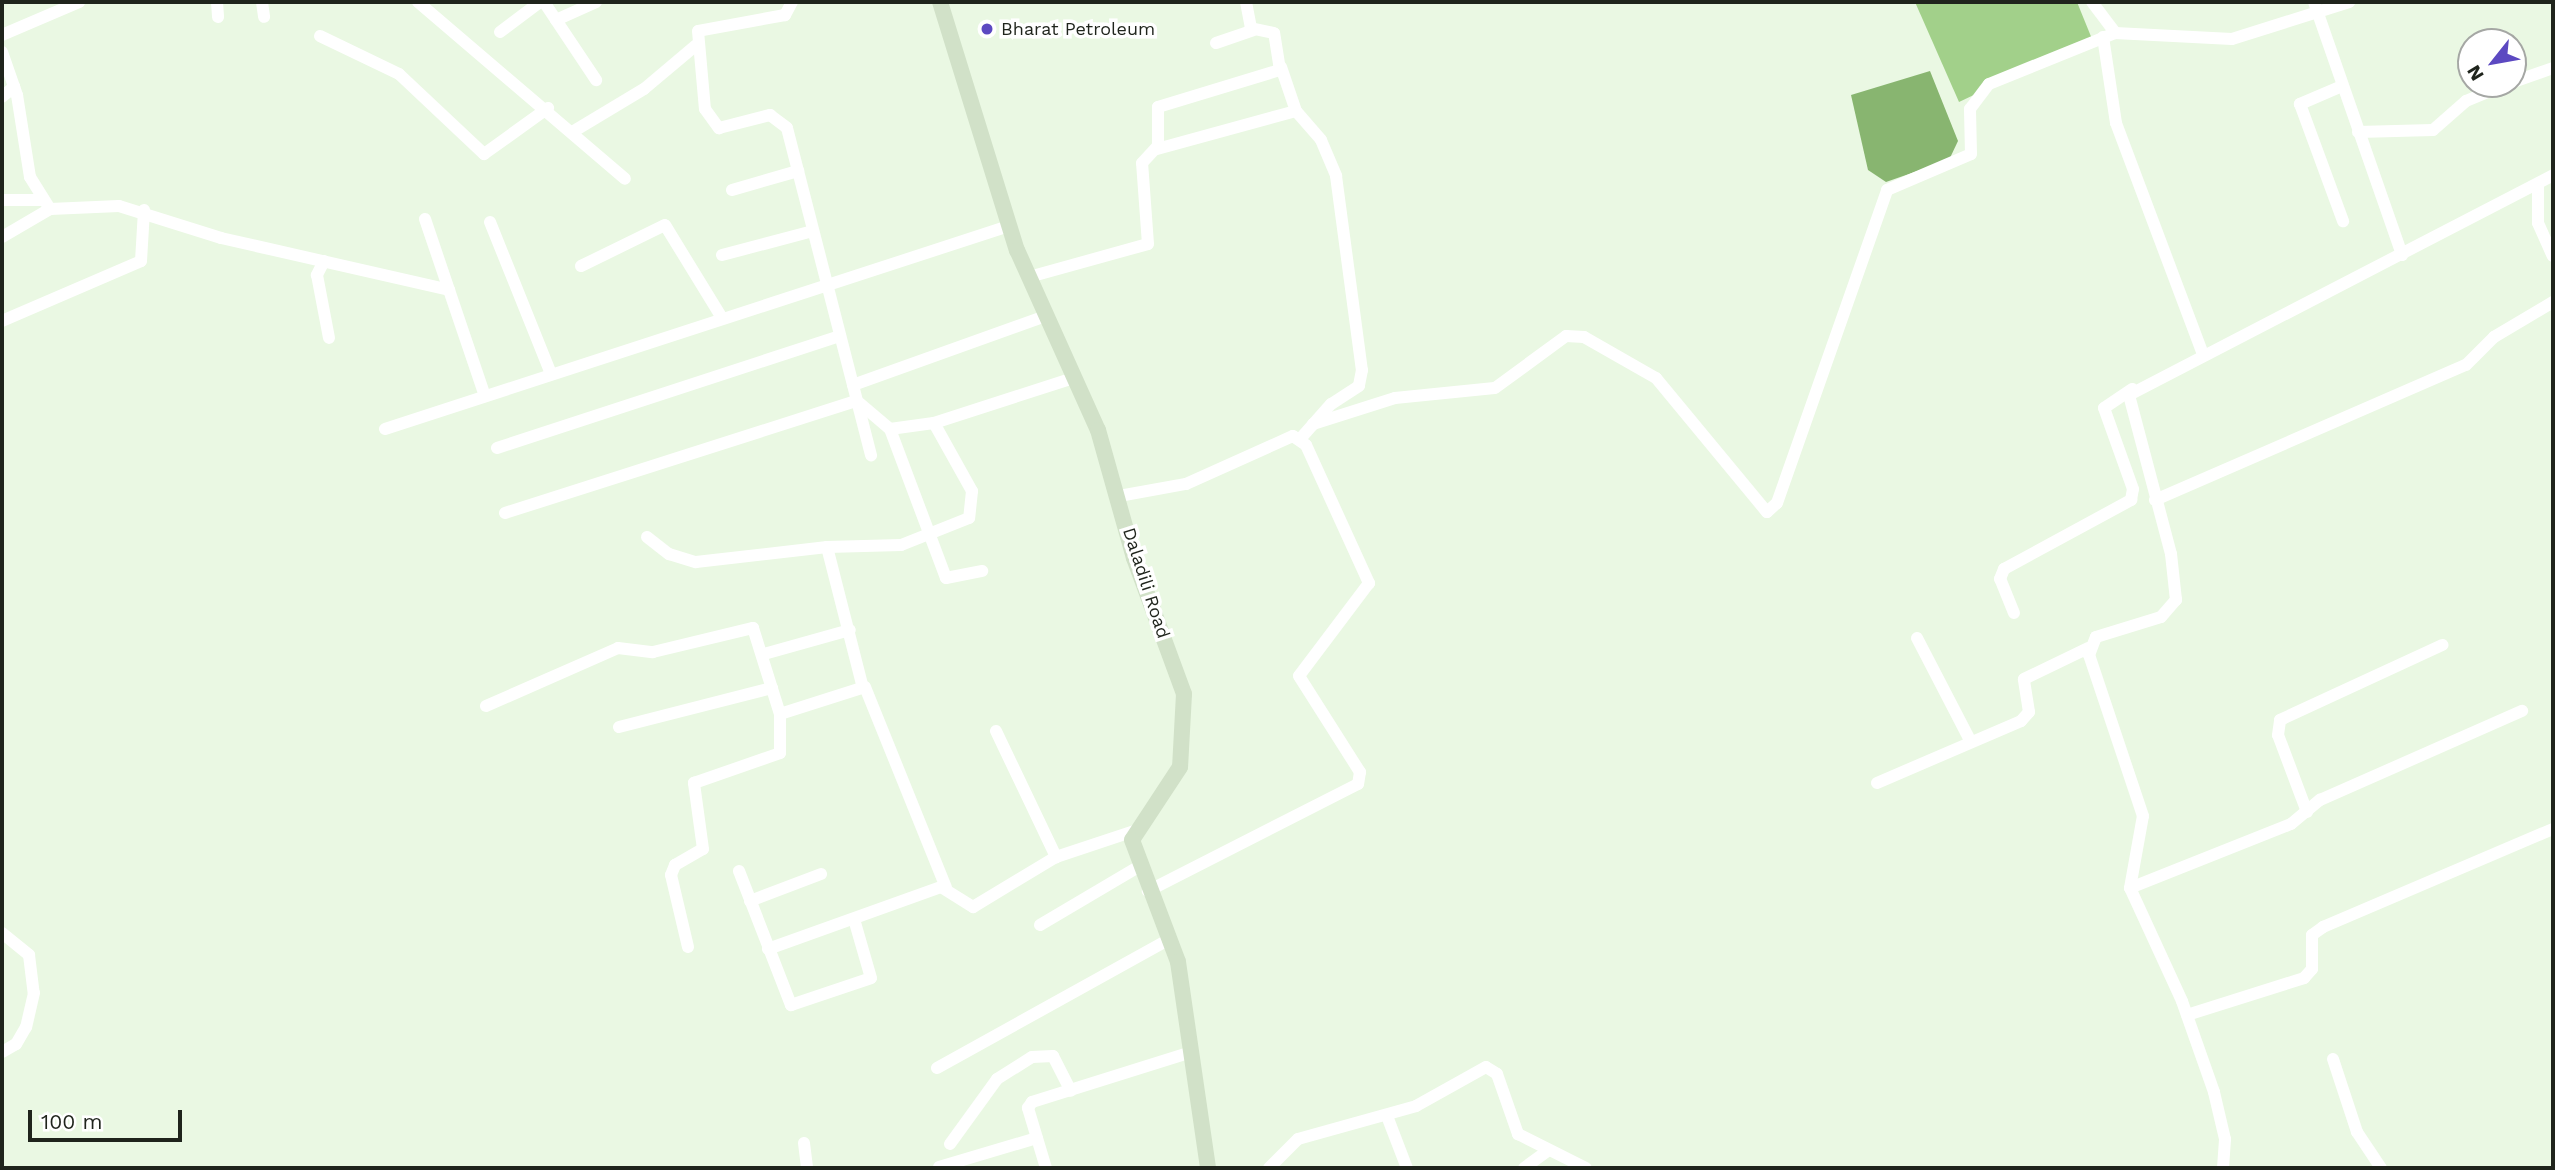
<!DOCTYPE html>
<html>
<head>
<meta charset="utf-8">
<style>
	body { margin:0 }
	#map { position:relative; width:2555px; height:1170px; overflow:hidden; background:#eaf8e3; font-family:"Work Sans",sans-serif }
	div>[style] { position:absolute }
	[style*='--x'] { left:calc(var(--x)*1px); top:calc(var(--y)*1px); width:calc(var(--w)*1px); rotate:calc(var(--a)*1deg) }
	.forest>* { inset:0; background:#a2d08a }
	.water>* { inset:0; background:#88b570 }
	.street>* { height:12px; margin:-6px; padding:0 6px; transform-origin:6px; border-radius:6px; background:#fff }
	.secondary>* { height:16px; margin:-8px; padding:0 8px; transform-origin:8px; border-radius:8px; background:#d1e1c8 }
	.dots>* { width:19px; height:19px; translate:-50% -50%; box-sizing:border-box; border:4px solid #fff; border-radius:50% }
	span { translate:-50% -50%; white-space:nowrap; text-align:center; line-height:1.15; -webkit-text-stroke:7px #fff; paint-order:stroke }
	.poi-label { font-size:18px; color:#1f241c }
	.left { translate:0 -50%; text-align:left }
	.street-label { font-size:18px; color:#1f241c }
	.frame { position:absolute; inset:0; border:4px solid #1f241c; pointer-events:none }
	.north { position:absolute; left:2457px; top:28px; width:70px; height:70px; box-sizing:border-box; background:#fff; border:2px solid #a5a7a4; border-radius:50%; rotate:239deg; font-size:19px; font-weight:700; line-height:28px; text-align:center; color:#1f241c }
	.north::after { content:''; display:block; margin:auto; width:24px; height:32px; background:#5c49c1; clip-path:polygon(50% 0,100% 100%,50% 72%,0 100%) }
	.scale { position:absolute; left:28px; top:1110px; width:154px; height:32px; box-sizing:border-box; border:4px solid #1f241c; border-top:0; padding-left:9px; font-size:21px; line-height:24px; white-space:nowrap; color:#1f241c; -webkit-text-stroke:5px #fff; paint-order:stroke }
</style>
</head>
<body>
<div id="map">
	<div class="forest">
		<i style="clip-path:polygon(1915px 2px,2077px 2px,2092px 39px,1959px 102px)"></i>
	</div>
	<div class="water">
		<i style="clip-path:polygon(1930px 71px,1958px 141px,1949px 160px,1886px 182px,1868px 170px,1851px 95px)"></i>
	</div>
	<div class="street">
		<i style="--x:217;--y:2;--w:15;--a:86"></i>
		<i style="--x:262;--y:2;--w:15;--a:82"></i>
		<i style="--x:418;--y:2;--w:272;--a:40.5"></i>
		<i style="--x:544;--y:2;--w:94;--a:56.3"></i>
		<i style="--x:792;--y:2;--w:15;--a:118"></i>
		<i style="--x:785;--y:15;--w:88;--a:169.6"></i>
		<i style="--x:698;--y:31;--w:78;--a:84.9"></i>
		<i style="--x:705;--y:109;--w:24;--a:54"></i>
		<i style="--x:719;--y:128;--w:53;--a:-14.3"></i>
		<i style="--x:770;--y:115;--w:21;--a:37"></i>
		<i style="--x:787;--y:128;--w:338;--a:75.6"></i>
		<i style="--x:2092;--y:2;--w:39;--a:53"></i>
		<i style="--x:2115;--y:33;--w:117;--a:2.9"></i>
		<i style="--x:2232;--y:39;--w:123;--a:-17.5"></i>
		<i style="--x:2314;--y:2;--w:268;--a:70.8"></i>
		<i style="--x:556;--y:20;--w:44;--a:-24.2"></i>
		<i style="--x:500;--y:32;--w:50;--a:-36.9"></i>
		<i style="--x:2;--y:35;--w:84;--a:-23.2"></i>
		<i style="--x:320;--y:36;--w:88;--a:25.7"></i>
		<i style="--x:399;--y:74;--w:117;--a:43.3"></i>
		<i style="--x:484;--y:154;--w:79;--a:-35.7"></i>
		<i style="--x:2103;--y:37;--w:87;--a:81.4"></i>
		<i style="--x:2116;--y:123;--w:247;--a:69.4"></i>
		<i style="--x:1216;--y:43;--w:39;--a:-19"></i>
		<i style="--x:2;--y:52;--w:46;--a:70.8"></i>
		<i style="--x:17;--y:95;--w:83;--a:81"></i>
		<i style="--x:30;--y:177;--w:38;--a:58"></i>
		<i style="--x:1281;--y:67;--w:46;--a:71.2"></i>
		<i style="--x:1296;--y:111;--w:38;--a:49"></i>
		<i style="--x:1321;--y:140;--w:39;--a:67"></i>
		<i style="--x:1336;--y:176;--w:196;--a:82.4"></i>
		<i style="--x:1362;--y:370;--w:16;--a:101"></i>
		<i style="--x:1359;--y:386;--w:33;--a:147"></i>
		<i style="--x:1331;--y:404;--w:47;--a:131.5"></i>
		<i style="--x:2513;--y:82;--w:42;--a:-19.3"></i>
		<i style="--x:2342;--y:86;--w:46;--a:156.8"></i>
		<i style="--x:2300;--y:104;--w:125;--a:69.8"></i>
		<i style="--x:2;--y:97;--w:16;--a:-40"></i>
		<i style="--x:574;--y:131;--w:82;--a:-31"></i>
		<i style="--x:644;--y:89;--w:67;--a:-40.1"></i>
		<i style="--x:2358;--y:132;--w:75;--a:-1.5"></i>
		<i style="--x:2433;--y:130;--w:44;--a:-41.3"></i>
		<i style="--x:2466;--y:101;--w:44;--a:-22.5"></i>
		<i style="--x:1157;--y:149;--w:144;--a:-15.3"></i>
		<i style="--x:2538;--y:185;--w:38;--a:90"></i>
		<i style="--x:2538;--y:223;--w:36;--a:66"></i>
		<i style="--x:732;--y:190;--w:69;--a:-16.1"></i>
		<i style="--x:2;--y:200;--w:41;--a:0"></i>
		<i style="--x:425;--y:219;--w:187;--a:71.3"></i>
		<i style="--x:490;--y:222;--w:164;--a:68.1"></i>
		<i style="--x:2;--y:237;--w:56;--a:-30.3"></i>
		<i style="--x:50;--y:209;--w:69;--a:-2.5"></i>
		<i style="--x:119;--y:206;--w:107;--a:17.4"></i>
		<i style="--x:221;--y:238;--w:234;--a:12.8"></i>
		<i style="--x:722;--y:255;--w:94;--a:-14.8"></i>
		<i style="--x:324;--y:261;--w:16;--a:117"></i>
		<i style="--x:317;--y:275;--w:64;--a:79.2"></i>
		<i style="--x:581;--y:266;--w:93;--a:-26"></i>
		<i style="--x:665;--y:225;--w:109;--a:58.5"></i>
		<i style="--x:1029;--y:277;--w:123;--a:-15.5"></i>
		<i style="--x:1148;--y:244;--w:81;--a:-94.2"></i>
		<i style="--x:1142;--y:163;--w:23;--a:-47"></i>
		<i style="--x:1158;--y:146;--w:39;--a:-90"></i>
		<i style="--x:1158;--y:107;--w:127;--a:-16.9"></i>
		<i style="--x:1280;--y:70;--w:37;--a:-99"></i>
		<i style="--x:1274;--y:33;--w:24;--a:-168"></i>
		<i style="--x:1251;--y:28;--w:26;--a:-101"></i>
		<i style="--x:2;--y:321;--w:151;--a:-23.3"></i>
		<i style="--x:141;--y:261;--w:51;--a:-86.6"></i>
		<i style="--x:853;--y:385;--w:205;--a:-19.7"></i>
		<i style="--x:934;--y:423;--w:149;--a:-17.9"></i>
		<i style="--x:1313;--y:424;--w:86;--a:-17.6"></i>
		<i style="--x:1395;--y:398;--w:100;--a:-5.7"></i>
		<i style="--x:1495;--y:388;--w:88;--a:-36.2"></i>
		<i style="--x:1566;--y:336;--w:18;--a:3"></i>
		<i style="--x:1584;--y:337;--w:83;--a:29.7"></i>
		<i style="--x:1656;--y:378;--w:174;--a:50.4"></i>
		<i style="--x:1767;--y:512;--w:13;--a:-42"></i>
		<i style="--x:1777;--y:503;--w:332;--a:-70.6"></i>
		<i style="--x:1887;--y:190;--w:91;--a:-23.2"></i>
		<i style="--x:1971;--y:154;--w:45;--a:-91.3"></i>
		<i style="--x:1970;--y:109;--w:31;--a:-53"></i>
		<i style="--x:1989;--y:84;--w:136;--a:-22"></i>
		<i style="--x:385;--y:429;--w:656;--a:-18.02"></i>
		<i style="--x:890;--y:429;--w:159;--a:69.4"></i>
		<i style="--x:946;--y:578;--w:37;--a:-11"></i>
		<i style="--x:497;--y:448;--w:361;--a:-18.1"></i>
		<i style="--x:1119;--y:496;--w:68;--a:-10.2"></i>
		<i style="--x:1186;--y:484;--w:117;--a:-24.2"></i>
		<i style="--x:1293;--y:436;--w:16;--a:35"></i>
		<i style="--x:1306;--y:445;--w:152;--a:65.5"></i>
		<i style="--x:1369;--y:583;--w:116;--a:127"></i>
		<i style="--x:1299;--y:676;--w:114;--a:57.6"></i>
		<i style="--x:1360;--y:772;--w:12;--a:99"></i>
		<i style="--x:1358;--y:784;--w:236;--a:153"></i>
		<i style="--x:2155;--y:500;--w:339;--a:-23.5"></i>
		<i style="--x:2466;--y:365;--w:40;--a:-45"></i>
		<i style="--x:2494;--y:337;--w:69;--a:-30.7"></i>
		<i style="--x:505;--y:513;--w:369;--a:-17.7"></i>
		<i style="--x:857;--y:401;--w:43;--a:40.3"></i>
		<i style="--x:890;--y:429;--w:44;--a:-7.8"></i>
		<i style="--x:934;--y:423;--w:78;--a:60.8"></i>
		<i style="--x:972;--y:491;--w:27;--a:96"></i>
		<i style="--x:969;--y:518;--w:73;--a:158.3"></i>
		<i style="--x:901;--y:545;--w:74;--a:178.5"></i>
		<i style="--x:827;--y:547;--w:141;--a:75.7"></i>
		<i style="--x:647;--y:537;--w:28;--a:38"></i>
		<i style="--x:669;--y:554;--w:28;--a:17"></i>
		<i style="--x:696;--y:562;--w:132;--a:-6.5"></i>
		<i style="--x:2014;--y:613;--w:37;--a:-112"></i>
		<i style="--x:2000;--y:579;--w:11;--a:-68"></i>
		<i style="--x:2004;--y:569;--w:145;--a:-28.5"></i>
		<i style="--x:2131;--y:500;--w:11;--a:-80"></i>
		<i style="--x:2133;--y:489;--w:86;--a:-109.7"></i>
		<i style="--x:2104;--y:408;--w:34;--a:-34"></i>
		<i style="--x:1917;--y:638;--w:117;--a:62.6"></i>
		<i style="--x:764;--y:654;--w:89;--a:-15.6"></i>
		<i style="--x:486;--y:706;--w:144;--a:-23.7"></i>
		<i style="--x:618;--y:648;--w:35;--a:7"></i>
		<i style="--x:653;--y:652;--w:103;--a:-13.5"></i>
		<i style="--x:753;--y:628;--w:90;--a:72.6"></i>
		<i style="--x:780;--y:714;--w:89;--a:-17.6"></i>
		<i style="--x:865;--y:687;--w:216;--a:68"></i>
		<i style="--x:619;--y:727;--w:158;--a:-14.3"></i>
		<i style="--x:996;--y:731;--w:140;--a:64.5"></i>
		<i style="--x:1877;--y:783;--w:157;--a:-23.3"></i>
		<i style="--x:2021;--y:721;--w:12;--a:-48"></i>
		<i style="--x:2029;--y:712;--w:33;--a:-99"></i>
		<i style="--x:2024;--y:679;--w:71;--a:-25.8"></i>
		<i style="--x:2307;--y:812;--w:82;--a:-110.6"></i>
		<i style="--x:2278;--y:735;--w:15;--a:-82"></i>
		<i style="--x:2280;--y:720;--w:179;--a:-24.8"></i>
		<i style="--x:739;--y:871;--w:144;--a:68.8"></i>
		<i style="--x:791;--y:1005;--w:84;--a:-18.6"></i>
		<i style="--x:871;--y:978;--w:61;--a:-106.1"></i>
		<i style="--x:2130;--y:888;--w:173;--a:-21.7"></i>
		<i style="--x:2291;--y:824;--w:38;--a:-40"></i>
		<i style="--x:2320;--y:800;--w:221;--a:-23.8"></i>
		<i style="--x:750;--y:901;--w:76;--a:-20.8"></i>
		<i style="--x:1040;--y:925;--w:114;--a:-30.6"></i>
		<i style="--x:2;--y:933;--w:35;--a:39"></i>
		<i style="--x:29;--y:955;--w:38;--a:83"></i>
		<i style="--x:34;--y:993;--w:35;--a:103"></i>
		<i style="--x:26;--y:1027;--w:20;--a:120"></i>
		<i style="--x:16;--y:1044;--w:16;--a:150"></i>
		<i style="--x:688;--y:947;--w:74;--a:-103.3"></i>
		<i style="--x:671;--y:875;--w:11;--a:-68"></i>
		<i style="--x:675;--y:865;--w:32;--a:-30"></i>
		<i style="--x:703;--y:849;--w:67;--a:-97.8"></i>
		<i style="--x:694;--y:783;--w:91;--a:-19.2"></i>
		<i style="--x:780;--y:753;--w:39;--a:-90"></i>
		<i style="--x:768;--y:949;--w:184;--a:-19.7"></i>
		<i style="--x:941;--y:887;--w:38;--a:32"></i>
		<i style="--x:973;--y:907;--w:97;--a:-31.1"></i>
		<i style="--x:1056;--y:857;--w:82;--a:-18.4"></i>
		<i style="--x:2187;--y:1015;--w:123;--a:-17.5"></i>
		<i style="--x:2304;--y:978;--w:12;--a:-48"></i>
		<i style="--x:2312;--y:969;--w:34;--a:-90"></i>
		<i style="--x:2312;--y:935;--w:14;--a:-36"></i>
		<i style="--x:2323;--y:927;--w:250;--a:-23.1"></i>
		<i style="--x:2333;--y:1059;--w:77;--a:71.8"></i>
		<i style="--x:2357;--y:1132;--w:43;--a:56.3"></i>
		<i style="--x:937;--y:1068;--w:266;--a:-29"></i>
		<i style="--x:1387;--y:1116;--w:56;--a:69"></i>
		<i style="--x:804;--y:1143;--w:25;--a:83"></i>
		<i style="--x:950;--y:1144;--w:80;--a:-54.1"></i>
		<i style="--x:997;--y:1079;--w:41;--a:-32.2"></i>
		<i style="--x:1032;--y:1057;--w:21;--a:-3"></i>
		<i style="--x:1053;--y:1056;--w:39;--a:63"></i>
		<i style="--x:939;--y:1167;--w:102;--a:-16.5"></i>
		<i style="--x:1046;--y:1168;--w:63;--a:-106.7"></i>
		<i style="--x:1028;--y:1108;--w:7;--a:-56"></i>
		<i style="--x:1032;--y:1102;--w:168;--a:-17.4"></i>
		<i style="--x:1269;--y:1168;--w:41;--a:-45"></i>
		<i style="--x:1298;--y:1139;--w:123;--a:-15.6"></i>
		<i style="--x:1416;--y:1106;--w:80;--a:-29.1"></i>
		<i style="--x:1486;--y:1067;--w:13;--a:32"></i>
		<i style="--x:1497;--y:1074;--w:64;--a:70.7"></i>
		<i style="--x:1518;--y:1134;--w:76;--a:26.6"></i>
		<i style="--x:1524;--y:1168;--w:27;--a:-36"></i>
		<i style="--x:2223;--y:1168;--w:29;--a:-86"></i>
		<i style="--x:2225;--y:1139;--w:48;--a:-103.2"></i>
		<i style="--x:2214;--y:1092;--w:96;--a:-109.4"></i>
		<i style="--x:2182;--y:1001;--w:124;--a:-114.7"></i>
		<i style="--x:2130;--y:888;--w:73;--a:-79.8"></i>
		<i style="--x:2143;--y:816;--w:170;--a:-108.5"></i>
		<i style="--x:2089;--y:655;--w:19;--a:-69"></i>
		<i style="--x:2096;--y:637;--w:68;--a:-17.1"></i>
		<i style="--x:2161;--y:617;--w:23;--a:-49"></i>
		<i style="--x:2176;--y:600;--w:46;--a:-96.2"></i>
		<i style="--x:2171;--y:554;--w:164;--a:-104.8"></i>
		<i style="--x:2129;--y:395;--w:478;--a:-27.4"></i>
	</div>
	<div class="secondary">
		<i style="--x:940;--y:2;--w:260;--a:72.8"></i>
		<i style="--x:1017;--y:250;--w:197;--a:65.8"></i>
		<i style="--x:1098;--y:430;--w:133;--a:74.3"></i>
		<i style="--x:1134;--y:558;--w:145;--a:69.8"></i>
		<i style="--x:1184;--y:694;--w:73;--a:93.1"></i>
		<i style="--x:1180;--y:767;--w:87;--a:123.3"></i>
		<i style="--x:1132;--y:840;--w:130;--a:69.3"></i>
		<i style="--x:1178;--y:962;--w:208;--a:81.7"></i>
	</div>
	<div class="dots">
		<i style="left:987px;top:29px;background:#5c49c1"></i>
	</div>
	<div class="poi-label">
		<span class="left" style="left:1001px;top:29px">Bharat Petroleum</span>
	</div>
	<div class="street-label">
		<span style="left:1146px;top:583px;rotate:72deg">Daladili Road</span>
	</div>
	<div class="frame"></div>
	<div class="north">N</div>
	<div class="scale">100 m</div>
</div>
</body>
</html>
